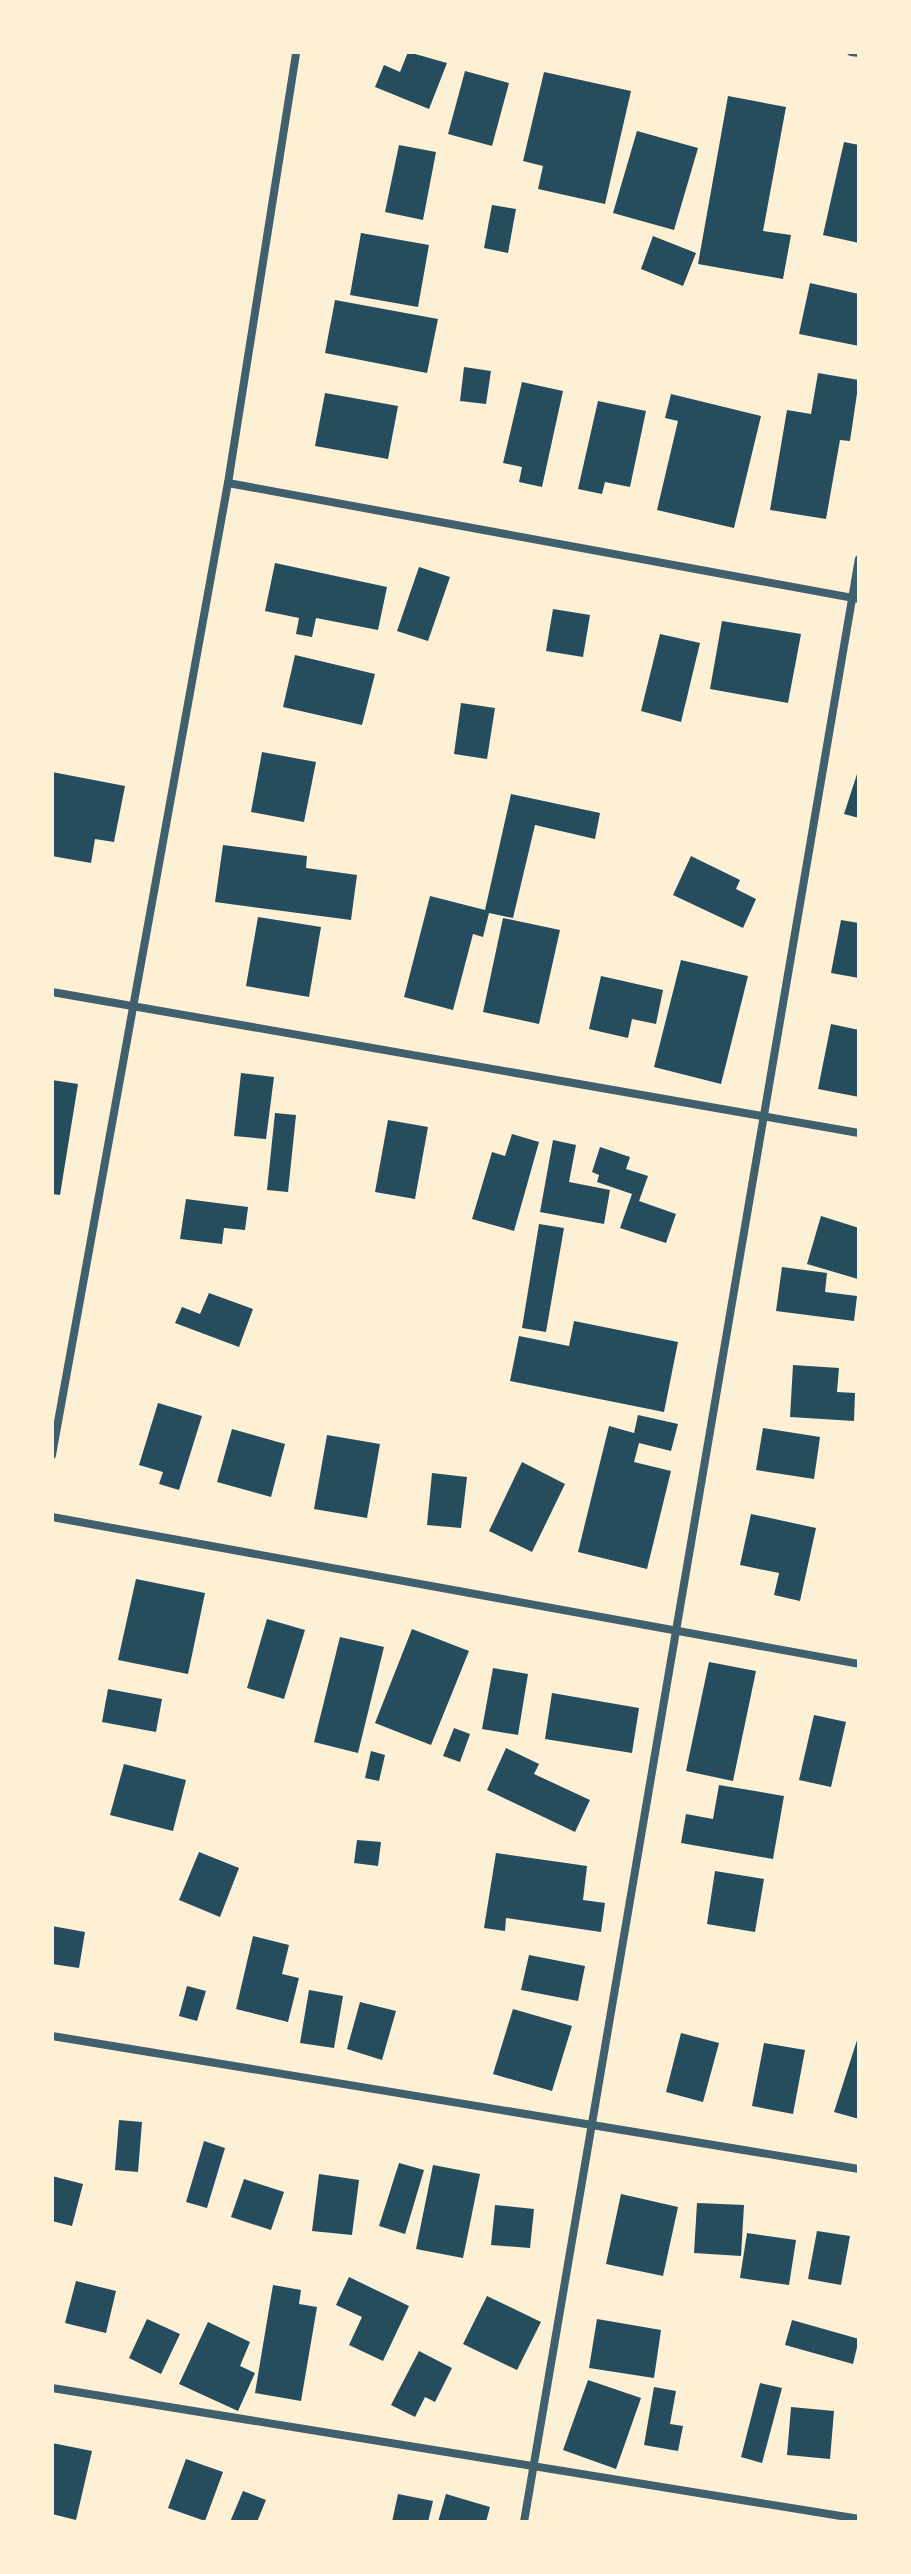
<!DOCTYPE html>
<html>
<head>
<meta charset="utf-8">
<style>
	body { margin:0 }
	#map { position:relative; width:911px; height:2574px; overflow:hidden; background:#fdf0d5; font-family:Barlow,sans-serif }
	div>[style] { position:absolute }
	[style*='--x'] { left:calc(var(--x)*1px); top:calc(var(--y)*1px); width:calc(var(--w)*1px); rotate:calc(var(--a)*1deg) }
	.building>* { inset:0; background:#264d5e }
	.minor>* { height:8px; margin:-4px; padding:0 4px; transform-origin:4px; border-radius:4px; background:#3f606c }
	span { translate:-50% -50%; white-space:nowrap; text-align:center; line-height:1.15; -webkit-text-stroke:6px #fdf0d5; paint-order:stroke }
	.frame { position:absolute; inset:0; border:54px solid #fdf0d5; pointer-events:none }
</style>
</head>
<body>
<div id="map">
	<div class="building">
		<i style="clip-path:polygon(408px 52px,447px 63px,429px 109px,375px 87px,384px 65px,400px 72px)"></i>
		<i style="clip-path:polygon(465px 71px,509px 83px,492px 146px,448px 134px)"></i>
		<i style="clip-path:polygon(544px 72px,631px 91px,605px 204px,538px 189px,543px 166px,523px 161px)"></i>
		<i style="clip-path:polygon(728px 96px,786px 107px,763px 231px,791px 235px,783px 279px,698px 264px)"></i>
		<i style="clip-path:polygon(637px 131px,698px 148px,674px 230px,613px 213px)"></i>
		<i style="clip-path:polygon(844px 142px,859px 145px,859px 243px,823px 235px)"></i>
		<i style="clip-path:polygon(399px 145px,436px 152px,423px 220px,385px 212px)"></i>
		<i style="clip-path:polygon(492px 205px,516px 209px,508px 253px,484px 248px)"></i>
		<i style="clip-path:polygon(361px 233px,429px 245px,418px 307px,350px 295px)"></i>
		<i style="clip-path:polygon(653px 236px,696px 253px,683px 286px,641px 269px)"></i>
		<i style="clip-path:polygon(810px 283px,859px 294px,859px 346px,799px 334px)"></i>
		<i style="clip-path:polygon(335px 300px,438px 319px,427px 373px,325px 353px)"></i>
		<i style="clip-path:polygon(464px 367px,491px 371px,486px 404px,460px 401px)"></i>
		<i style="clip-path:polygon(818px 373px,859px 380px,850px 441px,840px 440px,826px 519px,770px 510px,787px 410px,811px 414px)"></i>
		<i style="clip-path:polygon(522px 382px,563px 391px,542px 487px,519px 482px,522px 467px,503px 463px)"></i>
		<i style="clip-path:polygon(325px 393px,398px 406px,388px 459px,315px 446px)"></i>
		<i style="clip-path:polygon(671px 394px,761px 416px,734px 528px,657px 510px,678px 421px,665px 418px)"></i>
		<i style="clip-path:polygon(598px 401px,646px 411px,630px 487px,605px 482px,602px 494px,578px 489px)"></i>
		<i style="clip-path:polygon(275px 563px,387px 587px,378px 630px,316px 618px,312px 637px,296px 634px,299px 618px,265px 611px)"></i>
		<i style="clip-path:polygon(419px 567px,450px 577px,428px 641px,397px 631px)"></i>
		<i style="clip-path:polygon(553px 609px,590px 615px,583px 657px,546px 651px)"></i>
		<i style="clip-path:polygon(722px 621px,801px 634px,788px 703px,710px 689px)"></i>
		<i style="clip-path:polygon(660px 634px,700px 643px,681px 722px,641px 711px)"></i>
		<i style="clip-path:polygon(295px 655px,375px 674px,362px 725px,283px 707px)"></i>
		<i style="clip-path:polygon(461px 703px,495px 708px,487px 759px,454px 754px)"></i>
		<i style="clip-path:polygon(262px 752px,316px 762px,304px 822px,251px 812px)"></i>
		<i style="clip-path:polygon(859px 768px,859px 818px,844px 814px)"></i>
		<i style="clip-path:polygon(52px 772px,125px 786px,114px 842px,95px 839px,91px 863px,52px 856px)"></i>
		<i style="clip-path:polygon(511px 794px,600px 813px,595px 839px,535px 825px,513px 918px,489px 913px,483px 937px,473px 934px,453px 1010px,404px 997px,430px 896px,485px 910px)"></i>
		<i style="clip-path:polygon(223px 845px,307px 856px,306px 868px,357px 875px,351px 920px,215px 902px)"></i>
		<i style="clip-path:polygon(691px 856px,740px 880px,736px 889px,756px 899px,743px 928px,673px 895px)"></i>
		<i style="clip-path:polygon(258px 917px,321px 927px,309px 997px,246px 986px)"></i>
		<i style="clip-path:polygon(503px 918px,560px 930px,539px 1024px,483px 1012px)"></i>
		<i style="clip-path:polygon(841px 920px,859px 923px,859px 978px,831px 973px)"></i>
		<i style="clip-path:polygon(681px 960px,748px 976px,721px 1084px,654px 1067px)"></i>
		<i style="clip-path:polygon(601px 976px,663px 990px,656px 1024px,632px 1019px,628px 1038px,589px 1029px)"></i>
		<i style="clip-path:polygon(831px 1024px,859px 1030px,859px 1097px,818px 1089px)"></i>
		<i style="clip-path:polygon(241px 1073px,274px 1077px,266px 1139px,234px 1136px)"></i>
		<i style="clip-path:polygon(52px 1080px,78px 1084px,60px 1195px,52px 1194px)"></i>
		<i style="clip-path:polygon(275px 1113px,296px 1115px,288px 1192px,267px 1190px)"></i>
		<i style="clip-path:polygon(388px 1120px,428px 1127px,415px 1199px,375px 1192px)"></i>
		<i style="clip-path:polygon(512px 1134px,539px 1142px,514px 1231px,472px 1219px,492px 1152px,505px 1156px)"></i>
		<i style="clip-path:polygon(553px 1140px,576px 1145px,569px 1182px,610px 1190px,604px 1224px,540px 1212px)"></i>
		<i style="clip-path:polygon(600px 1147px,630px 1157px,626px 1169px,648px 1176px,639px 1201px,676px 1214px,666px 1243px,620px 1228px,632px 1194px,597px 1182px,599px 1175px,592px 1172px)"></i>
		<i style="clip-path:polygon(186px 1199px,248px 1207px,245px 1230px,224px 1228px,222px 1244px,180px 1239px)"></i>
		<i style="clip-path:polygon(821px 1216px,859px 1228px,858px 1279px,807px 1264px)"></i>
		<i style="clip-path:polygon(539px 1224px,564px 1228px,546px 1332px,522px 1328px)"></i>
		<i style="clip-path:polygon(782px 1267px,827px 1273px,825px 1292px,857px 1296px,854px 1321px,776px 1311px)"></i>
		<i style="clip-path:polygon(209px 1293px,253px 1309px,239px 1347px,175px 1323px,182px 1307px,200px 1314px)"></i>
		<i style="clip-path:polygon(574px 1321px,678px 1342px,664px 1412px,510px 1381px,519px 1336px,569px 1346px)"></i>
		<i style="clip-path:polygon(793px 1365px,839px 1368px,837px 1392px,855px 1393px,854px 1421px,790px 1417px)"></i>
		<i style="clip-path:polygon(158px 1403px,202px 1416px,179px 1490px,159px 1484px,163px 1472px,139px 1465px)"></i>
		<i style="clip-path:polygon(638px 1415px,678px 1424px,671px 1451px,639px 1443px,634px 1462px,671px 1471px,647px 1569px,578px 1552px,609px 1426px,634px 1433px)"></i>
		<i style="clip-path:polygon(763px 1428px,820px 1437px,814px 1479px,756px 1470px)"></i>
		<i style="clip-path:polygon(232px 1429px,285px 1444px,271px 1497px,217px 1482px)"></i>
		<i style="clip-path:polygon(327px 1435px,380px 1444px,367px 1518px,314px 1509px)"></i>
		<i style="clip-path:polygon(522px 1462px,565px 1484px,532px 1552px,489px 1531px)"></i>
		<i style="clip-path:polygon(432px 1473px,467px 1477px,461px 1528px,427px 1525px)"></i>
		<i style="clip-path:polygon(751px 1514px,816px 1528px,800px 1601px,774px 1595px,779px 1573px,740px 1565px)"></i>
		<i style="clip-path:polygon(136px 1579px,205px 1593px,188px 1674px,118px 1660px)"></i>
		<i style="clip-path:polygon(267px 1619px,305px 1630px,284px 1699px,247px 1688px)"></i>
		<i style="clip-path:polygon(412px 1629px,469px 1651px,431px 1745px,375px 1723px)"></i>
		<i style="clip-path:polygon(340px 1637px,384px 1647px,358px 1753px,314px 1742px)"></i>
		<i style="clip-path:polygon(709px 1662px,756px 1671px,733px 1781px,686px 1771px)"></i>
		<i style="clip-path:polygon(493px 1668px,528px 1674px,518px 1735px,482px 1729px)"></i>
		<i style="clip-path:polygon(108px 1689px,162px 1699px,156px 1732px,102px 1722px)"></i>
		<i style="clip-path:polygon(552px 1693px,639px 1708px,632px 1753px,545px 1739px)"></i>
		<i style="clip-path:polygon(814px 1715px,846px 1722px,831px 1787px,799px 1780px)"></i>
		<i style="clip-path:polygon(454px 1728px,470px 1734px,460px 1762px,443px 1756px)"></i>
		<i style="clip-path:polygon(506px 1748px,539px 1764px,534px 1774px,590px 1800px,575px 1832px,487px 1790px)"></i>
		<i style="clip-path:polygon(371px 1751px,385px 1755px,379px 1781px,365px 1778px)"></i>
		<i style="clip-path:polygon(124px 1764px,186px 1780px,173px 1831px,110px 1815px)"></i>
		<i style="clip-path:polygon(719px 1785px,784px 1796px,773px 1859px,681px 1843px,686px 1814px,713px 1819px)"></i>
		<i style="clip-path:polygon(357px 1840px,381px 1842px,378px 1866px,354px 1863px)"></i>
		<i style="clip-path:polygon(199px 1852px,239px 1868px,220px 1917px,179px 1900px)"></i>
		<i style="clip-path:polygon(496px 1853px,587px 1866px,583px 1900px,605px 1903px,601px 1932px,506px 1918px,505px 1931px,484px 1928px)"></i>
		<i style="clip-path:polygon(715px 1871px,764px 1879px,755px 1932px,707px 1924px)"></i>
		<i style="clip-path:polygon(52px 1926px,85px 1932px,79px 1968px,52px 1964px)"></i>
		<i style="clip-path:polygon(253px 1936px,289px 1945px,282px 1974px,299px 1978px,288px 2022px,236px 2009px)"></i>
		<i style="clip-path:polygon(529px 1955px,585px 1966px,578px 2001px,521px 1990px)"></i>
		<i style="clip-path:polygon(187px 1986px,206px 1991px,197px 2021px,179px 2016px)"></i>
		<i style="clip-path:polygon(309px 1990px,343px 1996px,334px 2048px,300px 2043px)"></i>
		<i style="clip-path:polygon(360px 2002px,396px 2011px,382px 2060px,347px 2049px)"></i>
		<i style="clip-path:polygon(513px 2009px,572px 2026px,552px 2091px,493px 2074px)"></i>
		<i style="clip-path:polygon(681px 2033px,719px 2043px,703px 2102px,666px 2092px)"></i>
		<i style="clip-path:polygon(859px 2034px,859px 2119px,834px 2112px)"></i>
		<i style="clip-path:polygon(764px 2043px,805px 2050px,793px 2114px,752px 2106px)"></i>
		<i style="clip-path:polygon(119px 2120px,142px 2122px,138px 2172px,115px 2170px)"></i>
		<i style="clip-path:polygon(204px 2141px,225px 2148px,207px 2208px,186px 2202px)"></i>
		<i style="clip-path:polygon(399px 2163px,424px 2170px,405px 2234px,379px 2226px)"></i>
		<i style="clip-path:polygon(433px 2165px,480px 2174px,463px 2258px,416px 2249px)"></i>
		<i style="clip-path:polygon(319px 2174px,359px 2180px,352px 2235px,312px 2231px)"></i>
		<i style="clip-path:polygon(52px 2176px,83px 2184px,72px 2226px,52px 2221px)"></i>
		<i style="clip-path:polygon(244px 2179px,284px 2192px,271px 2230px,231px 2217px)"></i>
		<i style="clip-path:polygon(621px 2194px,678px 2207px,663px 2276px,606px 2264px)"></i>
		<i style="clip-path:polygon(697px 2203px,744px 2205px,741px 2256px,694px 2253px)"></i>
		<i style="clip-path:polygon(495px 2205px,534px 2209px,530px 2248px,491px 2245px)"></i>
		<i style="clip-path:polygon(817px 2231px,850px 2236px,841px 2285px,808px 2279px)"></i>
		<i style="clip-path:polygon(747px 2233px,796px 2240px,789px 2285px,740px 2278px)"></i>
		<i style="clip-path:polygon(349px 2277px,409px 2306px,383px 2361px,349px 2345px,362px 2317px,336px 2305px)"></i>
		<i style="clip-path:polygon(76px 2281px,116px 2291px,106px 2333px,65px 2323px)"></i>
		<i style="clip-path:polygon(273px 2285px,301px 2290px,299px 2304px,317px 2307px,301px 2401px,255px 2393px)"></i>
		<i style="clip-path:polygon(487px 2296px,541px 2322px,517px 2370px,463px 2344px)"></i>
		<i style="clip-path:polygon(147px 2319px,180px 2334px,161px 2374px,129px 2358px)"></i>
		<i style="clip-path:polygon(597px 2319px,661px 2330px,654px 2378px,589px 2368px)"></i>
		<i style="clip-path:polygon(792px 2320px,859px 2339px,853px 2364px,785px 2345px)"></i>
		<i style="clip-path:polygon(208px 2322px,250px 2342px,240px 2366px,255px 2373px,238px 2411px,179px 2384px)"></i>
		<i style="clip-path:polygon(419px 2351px,452px 2368px,435px 2402px,425px 2397px,415px 2417px,391px 2405px)"></i>
		<i style="clip-path:polygon(588px 2380px,641px 2398px,616px 2469px,563px 2450px)"></i>
		<i style="clip-path:polygon(760px 2383px,782px 2388px,762px 2463px,741px 2457px)"></i>
		<i style="clip-path:polygon(654px 2387px,676px 2391px,670px 2424px,683px 2426px,678px 2451px,644px 2445px)"></i>
		<i style="clip-path:polygon(791px 2407px,834px 2411px,830px 2459px,787px 2455px)"></i>
		<i style="clip-path:polygon(52px 2443px,92px 2451px,76px 2520px,52px 2514px)"></i>
		<i style="clip-path:polygon(186px 2459px,223px 2472px,205px 2521px,168px 2508px)"></i>
		<i style="clip-path:polygon(243px 2491px,266px 2500px,257px 2522px,230px 2522px)"></i>
		<i style="clip-path:polygon(398px 2494px,433px 2501px,428px 2522px,392px 2522px)"></i>
		<i style="clip-path:polygon(446px 2494px,490px 2507px,486px 2522px,438px 2522px)"></i>
	</div>
	<div class="minor">
		<i style="--x:851;--y:52;--w:8;--a:7"></i>
		<i style="--x:228;--y:483;--w:642;--a:10.42"></i>
		<i style="--x:52;--y:992;--w:819;--a:9.91"></i>
		<i style="--x:52;--y:1455;--w:988;--a:-79.74"></i>
		<i style="--x:228;--y:483;--w:436;--a:-81"></i>
		<i style="--x:52;--y:1517;--w:820;--a:10.32"></i>
		<i style="--x:52;--y:2036;--w:818;--a:9.36"></i>
		<i style="--x:52;--y:2388;--w:818;--a:9.22"></i>
		<i style="--x:524;--y:2522;--w:1991;--a:-80.32"></i>
	</div>
	<div class="frame"></div>
</div>
</body>
</html>
